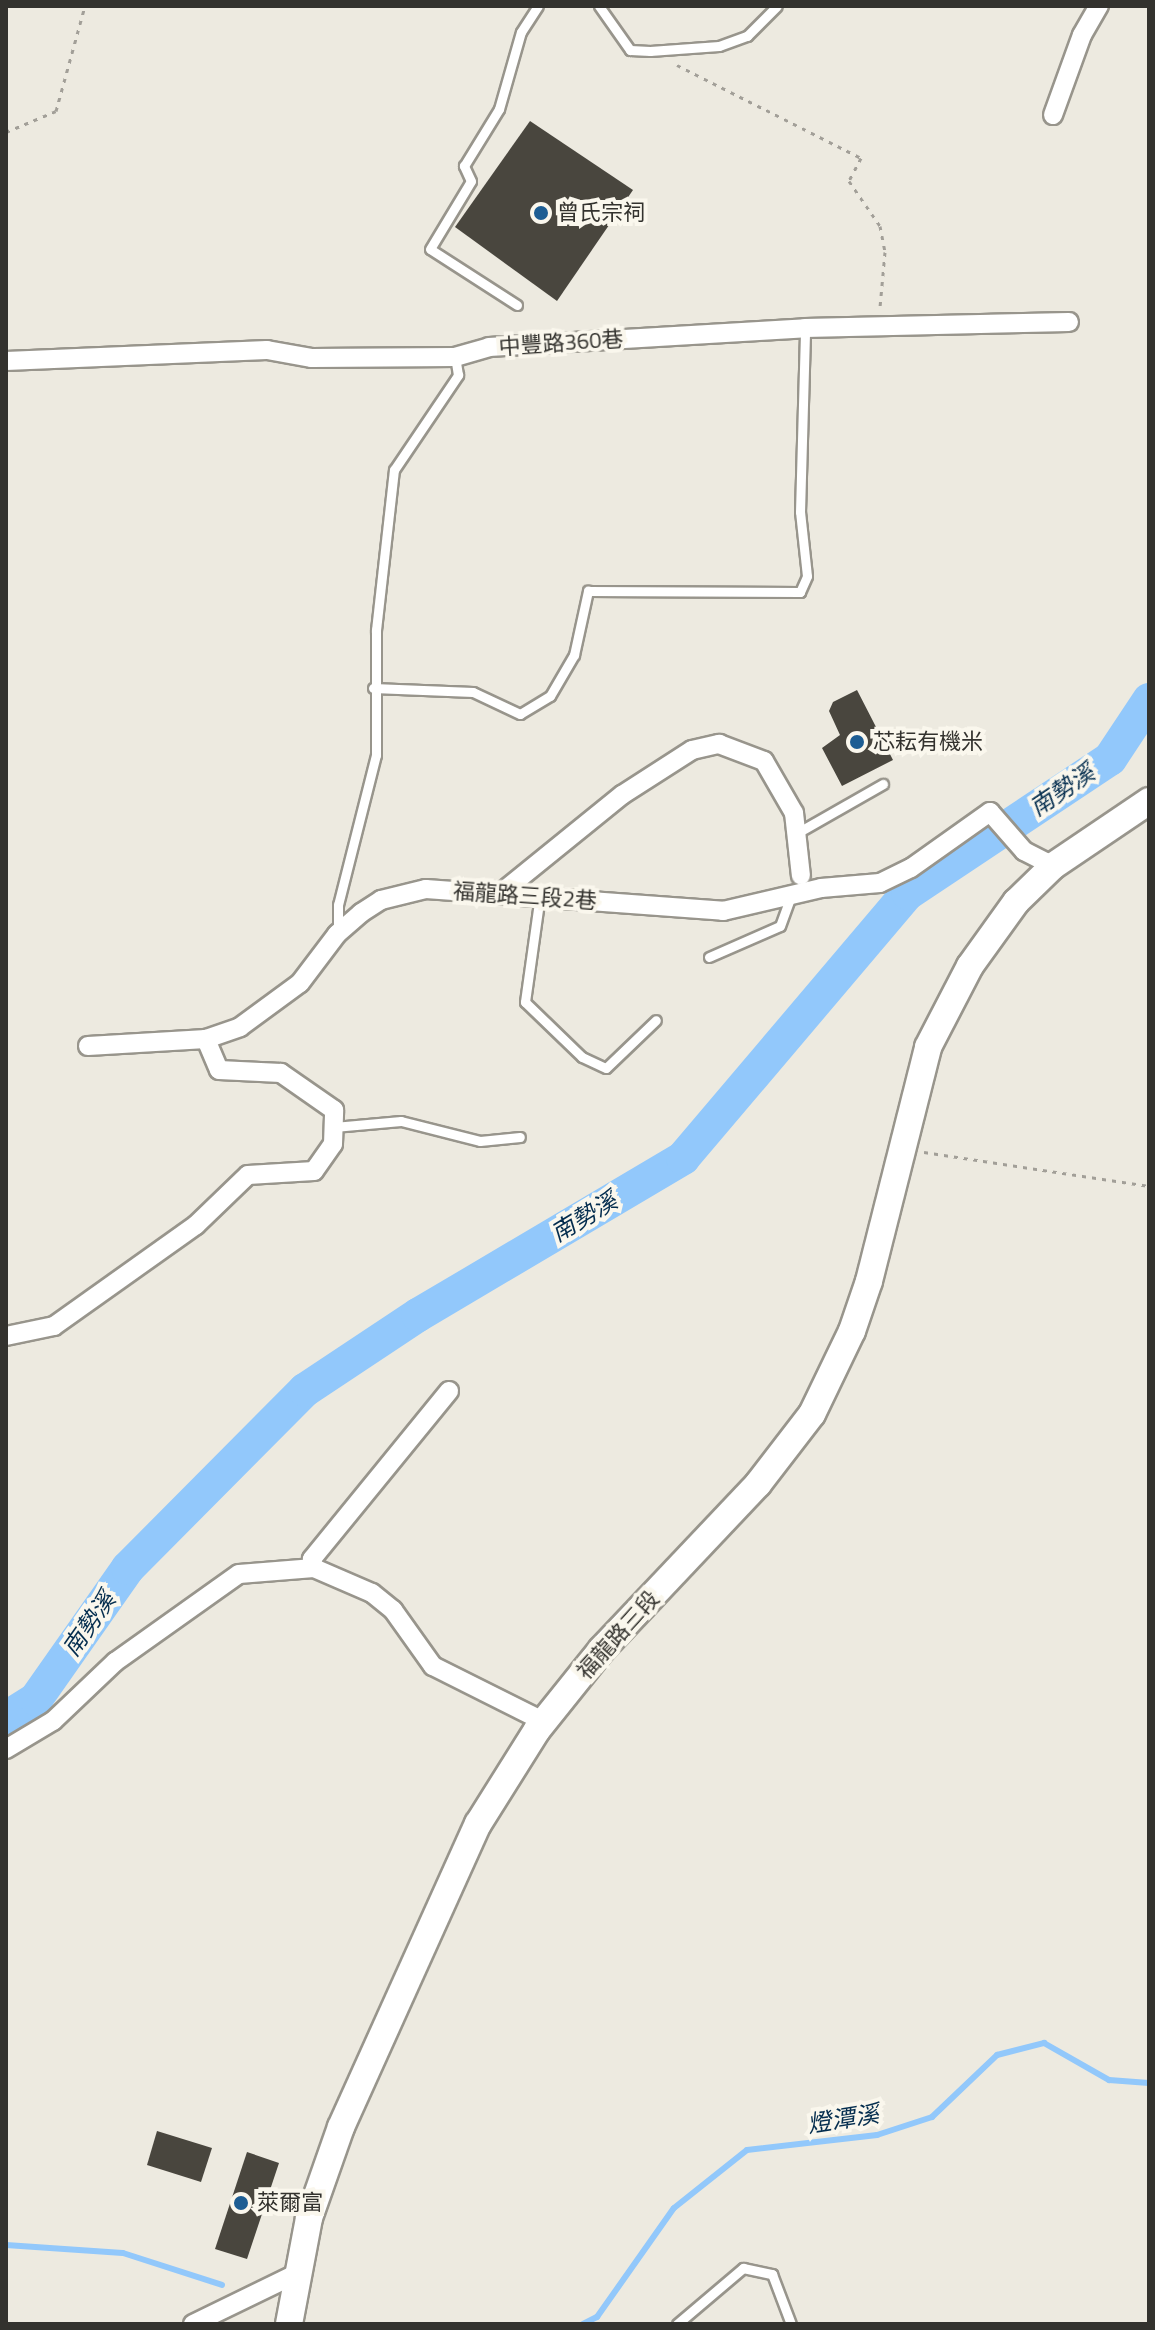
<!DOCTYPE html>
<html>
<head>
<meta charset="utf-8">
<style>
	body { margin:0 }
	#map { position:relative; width:1155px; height:2330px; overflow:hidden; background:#edeae0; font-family:"Titillium Web","Noto Sans TC",sans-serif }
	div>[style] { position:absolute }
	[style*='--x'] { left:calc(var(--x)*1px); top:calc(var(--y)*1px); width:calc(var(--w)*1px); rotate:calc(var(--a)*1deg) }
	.stream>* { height:6px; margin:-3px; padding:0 3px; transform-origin:3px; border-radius:3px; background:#92c8fb }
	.river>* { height:34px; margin:-17px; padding:0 17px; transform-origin:17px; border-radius:17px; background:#92c8fb }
	.building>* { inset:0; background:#49463e }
	.path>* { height:3px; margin-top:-1.5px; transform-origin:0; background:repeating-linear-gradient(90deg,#a29f98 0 4px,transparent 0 10px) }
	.roads { filter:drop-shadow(2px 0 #98958c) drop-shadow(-2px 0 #98958c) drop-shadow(0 2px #98958c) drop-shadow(0 -2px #98958c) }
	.lane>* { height:9px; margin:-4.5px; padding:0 4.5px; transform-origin:4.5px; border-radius:4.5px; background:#fff }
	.street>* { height:18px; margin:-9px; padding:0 9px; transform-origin:9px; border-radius:9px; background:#fff }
	.secondary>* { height:26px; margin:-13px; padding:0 13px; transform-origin:13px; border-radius:13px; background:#fff }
	.dots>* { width:22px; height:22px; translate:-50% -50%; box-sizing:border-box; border:4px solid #faf7ed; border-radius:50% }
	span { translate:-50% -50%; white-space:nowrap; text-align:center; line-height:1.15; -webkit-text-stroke:8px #faf7ed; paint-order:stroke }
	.poi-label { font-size:22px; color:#33322e }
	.left { translate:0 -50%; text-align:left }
	.street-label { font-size:22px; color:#33322e }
	.water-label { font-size:24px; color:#042d4e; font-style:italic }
	.frame { position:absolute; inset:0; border:8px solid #33322e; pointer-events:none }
</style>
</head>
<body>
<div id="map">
	<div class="stream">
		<i style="--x:6;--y:2245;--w:117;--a:3.9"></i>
		<i style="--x:123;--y:2253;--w:104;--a:17.9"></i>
		<i style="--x:583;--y:2324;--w:16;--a:-27"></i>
		<i style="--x:597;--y:2317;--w:133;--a:-54.8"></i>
		<i style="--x:674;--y:2208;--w:93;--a:-38.5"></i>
		<i style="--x:747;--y:2150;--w:131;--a:-6.6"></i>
		<i style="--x:877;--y:2135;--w:58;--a:-18.1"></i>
		<i style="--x:932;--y:2117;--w:90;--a:-43.6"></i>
		<i style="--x:997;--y:2055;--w:49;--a:-14.3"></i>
		<i style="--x:1044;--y:2043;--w:75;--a:29.6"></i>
		<i style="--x:1109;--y:2080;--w:40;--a:4.3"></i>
	</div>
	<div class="river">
		<i style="--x:6;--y:1718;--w:36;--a:-32"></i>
		<i style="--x:36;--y:1699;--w:160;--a:-54.9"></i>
		<i style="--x:128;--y:1568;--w:251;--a:-45.2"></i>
		<i style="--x:305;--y:1390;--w:136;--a:-33.6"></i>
		<i style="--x:418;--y:1315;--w:308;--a:-30.6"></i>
		<i style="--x:683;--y:1158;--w:348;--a:-49.7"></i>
		<i style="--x:908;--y:893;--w:242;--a:-33.6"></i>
		<i style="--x:1110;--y:759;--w:71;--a:-56.5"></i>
	</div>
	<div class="building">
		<i style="clip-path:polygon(530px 121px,633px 190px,557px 301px,455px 227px)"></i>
		<i style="clip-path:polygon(857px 690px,893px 760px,842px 786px,822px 748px,840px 735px,829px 711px,833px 702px)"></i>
		<i style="clip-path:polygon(157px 2131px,212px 2148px,201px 2182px,147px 2165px)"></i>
		<i style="clip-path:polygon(247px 2152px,279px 2163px,247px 2259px,215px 2249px)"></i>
	</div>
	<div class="path">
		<i style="--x:677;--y:65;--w:206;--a:26.8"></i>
		<i style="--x:861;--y:158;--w:26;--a:118"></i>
		<i style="--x:849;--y:181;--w:55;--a:55.4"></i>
		<i style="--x:880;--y:226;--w:26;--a:79"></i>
		<i style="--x:885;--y:252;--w:55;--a:95.2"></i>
		<i style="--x:6;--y:132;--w:54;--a:-22.8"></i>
		<i style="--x:56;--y:111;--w:109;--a:-74.6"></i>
		<i style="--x:924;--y:1152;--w:228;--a:8.6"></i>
	</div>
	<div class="roads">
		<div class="lane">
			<i style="--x:599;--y:6;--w:54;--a:54.8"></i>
			<i style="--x:630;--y:50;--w:20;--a:3"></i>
			<i style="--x:650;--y:51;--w:69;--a:-4.1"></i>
			<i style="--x:719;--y:46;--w:30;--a:-20"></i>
			<i style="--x:747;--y:36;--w:42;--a:-45"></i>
			<i style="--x:517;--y:305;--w:103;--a:-147.2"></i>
			<i style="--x:430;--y:249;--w:79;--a:-58.9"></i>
			<i style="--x:471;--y:181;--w:17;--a:-115"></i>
			<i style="--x:464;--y:166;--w:67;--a:-58.4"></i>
			<i style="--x:499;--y:109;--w:80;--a:-74.1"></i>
			<i style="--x:521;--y:32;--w:31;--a:-57"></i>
			<i style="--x:373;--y:688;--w:100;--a:2.3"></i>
			<i style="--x:473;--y:692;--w:52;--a:25.1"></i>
			<i style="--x:520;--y:714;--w:35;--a:-31"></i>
			<i style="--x:550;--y:696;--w:48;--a:-59.7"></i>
			<i style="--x:574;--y:655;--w:66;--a:-77.7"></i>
			<i style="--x:588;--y:591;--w:212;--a:0.3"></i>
			<i style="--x:800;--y:592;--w:17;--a:-66"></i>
			<i style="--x:807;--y:576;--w:64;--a:-96.2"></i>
			<i style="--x:800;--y:512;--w:184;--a:-88.4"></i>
			<i style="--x:797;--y:833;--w:99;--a:-29.7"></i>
			<i style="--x:540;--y:895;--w:108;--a:98"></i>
			<i style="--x:525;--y:1002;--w:79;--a:44"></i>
			<i style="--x:582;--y:1057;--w:26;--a:25"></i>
			<i style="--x:606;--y:1068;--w:69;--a:-43.8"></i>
			<i style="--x:338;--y:930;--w:25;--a:-90"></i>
			<i style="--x:338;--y:905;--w:155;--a:-75.8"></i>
			<i style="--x:376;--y:755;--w:125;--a:-90"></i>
			<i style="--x:376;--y:630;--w:161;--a:-83.6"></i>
			<i style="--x:394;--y:470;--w:115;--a:-56"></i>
			<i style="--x:458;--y:375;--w:18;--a:-99"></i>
			<i style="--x:709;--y:957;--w:77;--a:-23.6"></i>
			<i style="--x:780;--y:926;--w:30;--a:-70"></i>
			<i style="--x:334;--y:1127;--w:67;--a:-5.1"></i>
			<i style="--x:401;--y:1121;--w:81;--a:14.2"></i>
			<i style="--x:480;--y:1141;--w:40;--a:-5.7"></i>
			<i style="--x:677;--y:2324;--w:87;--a:-40.3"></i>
			<i style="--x:743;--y:2268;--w:30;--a:12"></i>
			<i style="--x:772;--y:2274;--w:53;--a:69.2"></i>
		</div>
		<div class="street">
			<i style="--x:1053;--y:115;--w:85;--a:-70.1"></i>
			<i style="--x:1082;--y:35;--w:34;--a:-60"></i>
			<i style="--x:6;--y:361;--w:261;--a:-2.4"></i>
			<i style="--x:267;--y:350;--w:46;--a:10.1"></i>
			<i style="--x:312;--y:358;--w:143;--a:-0.4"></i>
			<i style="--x:455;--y:357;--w:35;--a:-16"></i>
			<i style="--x:489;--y:347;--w:317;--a:-3.4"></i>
			<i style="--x:805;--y:328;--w:264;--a:-1.3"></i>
			<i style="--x:501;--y:893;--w:156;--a:-39"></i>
			<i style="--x:622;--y:795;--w:83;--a:-32.7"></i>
			<i style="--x:692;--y:750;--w:28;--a:-13"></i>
			<i style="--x:719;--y:744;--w:48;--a:20.7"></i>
			<i style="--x:764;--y:761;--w:60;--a:60"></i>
			<i style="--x:794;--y:813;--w:63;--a:83.7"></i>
			<i style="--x:88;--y:1046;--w:118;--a:-3.4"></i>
			<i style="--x:206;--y:1039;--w:36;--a:-19"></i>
			<i style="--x:240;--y:1027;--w:74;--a:-36.3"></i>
			<i style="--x:300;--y:983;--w:61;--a:-52.9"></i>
			<i style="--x:337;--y:934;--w:32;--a:-41"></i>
			<i style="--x:361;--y:913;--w:24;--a:-33"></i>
			<i style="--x:381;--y:900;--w:46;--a:-13.7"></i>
			<i style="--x:426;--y:889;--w:298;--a:4.2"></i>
			<i style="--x:723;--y:911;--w:101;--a:-13.2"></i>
			<i style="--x:821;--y:888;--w:59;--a:-4.8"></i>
			<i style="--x:880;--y:883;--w:34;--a:-26"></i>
			<i style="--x:911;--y:868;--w:97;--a:-35.3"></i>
			<i style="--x:990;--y:812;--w:52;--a:48.9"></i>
			<i style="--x:1024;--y:851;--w:33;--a:27"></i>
			<i style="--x:6;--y:1336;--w:49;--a:-11.8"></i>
			<i style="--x:54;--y:1326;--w:174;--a:-35.4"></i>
			<i style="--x:196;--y:1225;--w:72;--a:-43.9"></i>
			<i style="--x:248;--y:1175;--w:66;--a:-3.5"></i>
			<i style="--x:314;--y:1171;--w:33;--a:-55"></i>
			<i style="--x:333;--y:1144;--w:34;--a:-88"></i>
			<i style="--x:334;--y:1110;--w:65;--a:-145.1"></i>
			<i style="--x:281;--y:1073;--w:62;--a:-177.2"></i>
			<i style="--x:219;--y:1070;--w:34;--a:-113"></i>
			<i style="--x:449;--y:1391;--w:217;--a:129.2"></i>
			<i style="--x:312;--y:1559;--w:9;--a:77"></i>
			<i style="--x:314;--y:1568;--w:63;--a:23.3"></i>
			<i style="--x:372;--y:1593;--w:27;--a:39"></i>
			<i style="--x:393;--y:1610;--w:69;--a:54.5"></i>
			<i style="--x:433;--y:1666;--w:123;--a:26.6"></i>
			<i style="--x:6;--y:1749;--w:55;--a:-30.8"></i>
			<i style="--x:53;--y:1721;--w:86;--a:-43.6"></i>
			<i style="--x:115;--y:1662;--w:152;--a:-35.4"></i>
			<i style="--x:239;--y:1574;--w:75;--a:-4.6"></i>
			<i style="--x:193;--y:2324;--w:114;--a:-25.9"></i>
		</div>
		<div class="secondary">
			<i style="--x:289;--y:2324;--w:108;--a:-79.3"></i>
			<i style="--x:309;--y:2218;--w:96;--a:-70.6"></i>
			<i style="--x:341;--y:2127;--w:333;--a:-65.7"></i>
			<i style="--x:478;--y:1824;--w:111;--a:-57.9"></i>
			<i style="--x:537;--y:1730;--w:104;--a:-51.3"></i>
			<i style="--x:602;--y:1649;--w:227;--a:-46.6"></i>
			<i style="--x:758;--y:1484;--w:88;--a:-52.4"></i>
			<i style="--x:812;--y:1414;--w:92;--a:-64.3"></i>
			<i style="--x:852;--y:1331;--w:53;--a:-71.2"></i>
			<i style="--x:869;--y:1281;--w:241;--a:-75.8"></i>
			<i style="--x:928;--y:1047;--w:91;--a:-62.6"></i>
			<i style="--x:970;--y:966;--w:79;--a:-54.3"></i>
			<i style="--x:1016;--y:902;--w:52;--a:-44.2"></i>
			<i style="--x:1053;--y:866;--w:116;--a:-34.1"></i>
		</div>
	</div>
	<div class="dots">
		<i style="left:541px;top:213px;background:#1d5d93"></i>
		<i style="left:857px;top:742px;background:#1d5d93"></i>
		<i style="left:241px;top:2203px;background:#1d5d93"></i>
	</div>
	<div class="poi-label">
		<span class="left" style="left:557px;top:213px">曾氏宗祠</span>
		<span class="left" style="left:873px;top:742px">芯耘有機米</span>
		<span class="left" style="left:257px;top:2203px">萊爾富</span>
	</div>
	<div class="street-label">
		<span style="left:561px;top:343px;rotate:-4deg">中豐路360巷</span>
		<span style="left:525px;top:896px;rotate:4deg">福龍路三段2巷</span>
		<span style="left:618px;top:1635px;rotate:-48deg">福龍路三段</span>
	</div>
	<div class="water-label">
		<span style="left:1062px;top:790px;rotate:-34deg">南勢溪</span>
		<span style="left:584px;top:1217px;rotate:-31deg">南勢溪</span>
		<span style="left:89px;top:1624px;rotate:-55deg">南勢溪</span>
		<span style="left:843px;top:2119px;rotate:-9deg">燈潭溪</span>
	</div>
	<div class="frame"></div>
</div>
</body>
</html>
